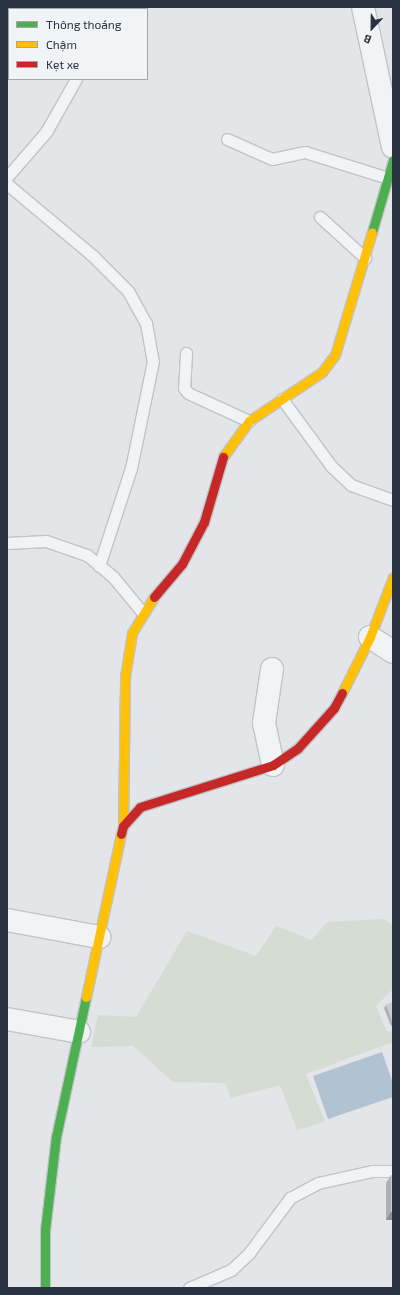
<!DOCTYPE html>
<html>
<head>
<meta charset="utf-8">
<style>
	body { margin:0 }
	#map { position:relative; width:400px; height:1295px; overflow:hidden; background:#e3e5e8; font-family:"Exo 2",sans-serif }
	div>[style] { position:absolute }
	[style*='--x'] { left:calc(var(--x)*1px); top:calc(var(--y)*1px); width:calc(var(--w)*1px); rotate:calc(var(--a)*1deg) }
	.green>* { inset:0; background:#d4dcd3 }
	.water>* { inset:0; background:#b1c3d3 }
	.roads { filter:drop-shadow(1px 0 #c1c3c6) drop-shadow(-1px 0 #c1c3c6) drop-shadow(0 1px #c1c3c6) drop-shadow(0 -1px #c1c3c6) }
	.lane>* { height:11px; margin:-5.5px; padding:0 5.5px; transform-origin:5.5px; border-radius:5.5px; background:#f2f3f5 }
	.street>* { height:22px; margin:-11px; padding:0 11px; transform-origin:11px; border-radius:11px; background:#f2f3f5 }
	.fast>* { height:9px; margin:-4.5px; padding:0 4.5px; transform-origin:4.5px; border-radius:4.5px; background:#4caf50 }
	.slow>* { height:9px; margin:-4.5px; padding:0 4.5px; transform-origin:4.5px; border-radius:4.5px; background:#ffc107 }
	.jam>* { height:9px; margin:-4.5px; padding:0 4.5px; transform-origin:4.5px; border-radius:4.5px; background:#c62828 }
	.wall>* { inset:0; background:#afb0b3 }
	.shaded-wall>* { inset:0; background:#8f9092 }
	.building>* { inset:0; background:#cccdd0 }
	span { translate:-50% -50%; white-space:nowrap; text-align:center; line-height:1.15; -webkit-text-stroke:3px #f1f4f7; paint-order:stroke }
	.frame { position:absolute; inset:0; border:8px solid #293342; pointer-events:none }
	.legend { position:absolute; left:8px; top:8px; width:140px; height:72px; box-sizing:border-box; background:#f1f4f7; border:1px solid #a1a7af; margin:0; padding:5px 7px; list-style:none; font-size:12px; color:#293342 }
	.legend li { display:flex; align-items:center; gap:8px; height:20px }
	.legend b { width:20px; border:1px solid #a1a7af }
	.north { position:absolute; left:352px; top:8px; width:40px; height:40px; -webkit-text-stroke:3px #f1f4f7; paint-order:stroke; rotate:202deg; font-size:11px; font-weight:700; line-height:16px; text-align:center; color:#293342 }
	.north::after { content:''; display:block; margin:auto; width:14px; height:18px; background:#293342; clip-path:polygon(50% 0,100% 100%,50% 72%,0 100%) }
</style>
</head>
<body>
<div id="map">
	<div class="green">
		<i style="clip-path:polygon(384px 919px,393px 925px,393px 989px,376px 1006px,387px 1032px,393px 1030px,393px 1042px,306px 1074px,325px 1122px,297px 1130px,280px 1085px,231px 1098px,225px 1083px,173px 1082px,133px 1046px,91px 1047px,98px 1015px,136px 1017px,187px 931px,256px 956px,276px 926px,312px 940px,327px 922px)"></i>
	</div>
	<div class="water">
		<i style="clip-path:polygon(382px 1052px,393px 1083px,393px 1097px,328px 1119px,313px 1076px)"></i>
	</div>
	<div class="roads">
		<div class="lane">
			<i style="--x:102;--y:9;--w:2;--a:-63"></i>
			<i style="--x:227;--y:139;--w:49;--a:24"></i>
			<i style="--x:272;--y:159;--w:34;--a:-12"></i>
			<i style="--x:305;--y:152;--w:87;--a:17.4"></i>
			<i style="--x:7;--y:177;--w:60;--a:-49.1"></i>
			<i style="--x:46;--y:132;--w:61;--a:-60.5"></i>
			<i style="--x:7;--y:184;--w:111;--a:39.9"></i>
			<i style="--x:92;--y:255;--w:51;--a:45"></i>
			<i style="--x:128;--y:291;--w:37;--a:61"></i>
			<i style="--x:146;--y:323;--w:39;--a:80"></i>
			<i style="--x:153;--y:361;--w:109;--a:101.6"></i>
			<i style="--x:131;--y:468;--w:103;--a:108.1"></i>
			<i style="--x:320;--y:217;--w:61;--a:42.3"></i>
			<i style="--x:186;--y:353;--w:35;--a:93"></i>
			<i style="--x:184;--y:388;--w:6;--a:51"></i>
			<i style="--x:188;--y:393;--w:67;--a:24.7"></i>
			<i style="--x:282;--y:399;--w:84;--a:53.7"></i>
			<i style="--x:332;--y:467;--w:26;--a:43"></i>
			<i style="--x:351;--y:485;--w:45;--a:19.7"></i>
			<i style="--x:7;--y:543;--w:39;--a:-3"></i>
			<i style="--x:46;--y:541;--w:43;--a:18.9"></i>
			<i style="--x:87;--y:555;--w:35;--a:40"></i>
			<i style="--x:114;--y:578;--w:45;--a:50.4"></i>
			<i style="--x:189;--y:1288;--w:46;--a:-23.2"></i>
			<i style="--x:231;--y:1270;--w:25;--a:-43"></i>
			<i style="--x:249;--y:1253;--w:69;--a:-53.3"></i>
			<i style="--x:290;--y:1198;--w:32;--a:-28"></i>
			<i style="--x:318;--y:1183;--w:55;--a:-12.5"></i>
			<i style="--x:372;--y:1171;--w:21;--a:0"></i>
		</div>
		<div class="street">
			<i style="--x:363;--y:7;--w:143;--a:77.9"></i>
			<i style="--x:370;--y:637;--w:27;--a:33"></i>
			<i style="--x:272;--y:669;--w:55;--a:98.4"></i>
			<i style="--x:264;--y:723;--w:43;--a:77.9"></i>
			<i style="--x:7;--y:920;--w:94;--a:10.5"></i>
			<i style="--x:7;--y:1019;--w:73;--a:10.2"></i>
		</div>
		<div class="fast">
			<i style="--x:372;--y:232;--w:75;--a:-73.7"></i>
			<i style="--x:45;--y:1288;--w:58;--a:-90"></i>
			<i style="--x:45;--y:1230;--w:94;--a:-83.3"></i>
			<i style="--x:56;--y:1137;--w:143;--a:-77.9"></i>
		</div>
		<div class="slow">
			<i style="--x:223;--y:457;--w:44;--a:-54.2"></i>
			<i style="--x:249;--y:421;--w:88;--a:-33.9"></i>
			<i style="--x:322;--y:372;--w:21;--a:-53"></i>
			<i style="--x:335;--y:355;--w:128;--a:-73.3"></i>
			<i style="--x:342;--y:693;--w:63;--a:-63.4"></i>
			<i style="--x:370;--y:637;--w:64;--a:-69"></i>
			<i style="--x:123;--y:826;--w:149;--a:-89.2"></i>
			<i style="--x:125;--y:677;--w:45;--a:-81"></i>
			<i style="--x:132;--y:633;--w:42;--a:-58.6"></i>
			<i style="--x:86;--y:997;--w:167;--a:-77.9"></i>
		</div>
		<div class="jam">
			<i style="--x:154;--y:597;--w:43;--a:-49.7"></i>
			<i style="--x:182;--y:564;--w:47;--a:-62.4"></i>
			<i style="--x:204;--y:522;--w:68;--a:-73.7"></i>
			<i style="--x:121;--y:834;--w:8;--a:-76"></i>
			<i style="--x:123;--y:826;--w:25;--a:-48"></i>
			<i style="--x:140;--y:807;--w:139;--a:-17.5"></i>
			<i style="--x:273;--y:765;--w:30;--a:-34"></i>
			<i style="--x:298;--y:748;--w:54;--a:-48"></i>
			<i style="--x:334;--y:708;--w:17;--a:-62"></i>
		</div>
	</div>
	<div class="wall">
		<i style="clip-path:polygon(393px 1002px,393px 1026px,391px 1026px,384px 1008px,386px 1005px)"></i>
		<i style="clip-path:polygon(391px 1175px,393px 1220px,386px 1220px,386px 1183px)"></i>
	</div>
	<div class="shaded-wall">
		<i style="clip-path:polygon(391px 1212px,393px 1212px,393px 1220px,386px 1220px)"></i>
	</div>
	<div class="building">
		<i style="clip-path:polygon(393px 1002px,393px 1024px,386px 1005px)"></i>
		<i style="clip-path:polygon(391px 1175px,393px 1175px,393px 1212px,391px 1212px)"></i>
	</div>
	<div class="frame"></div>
	<ul class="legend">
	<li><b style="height:5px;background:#4caf50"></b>Thông thoáng</li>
	<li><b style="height:5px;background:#ffc107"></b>Chậm</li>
	<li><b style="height:5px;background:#c62828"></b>Kẹt xe</li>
	</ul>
	<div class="north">B</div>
</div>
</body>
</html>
